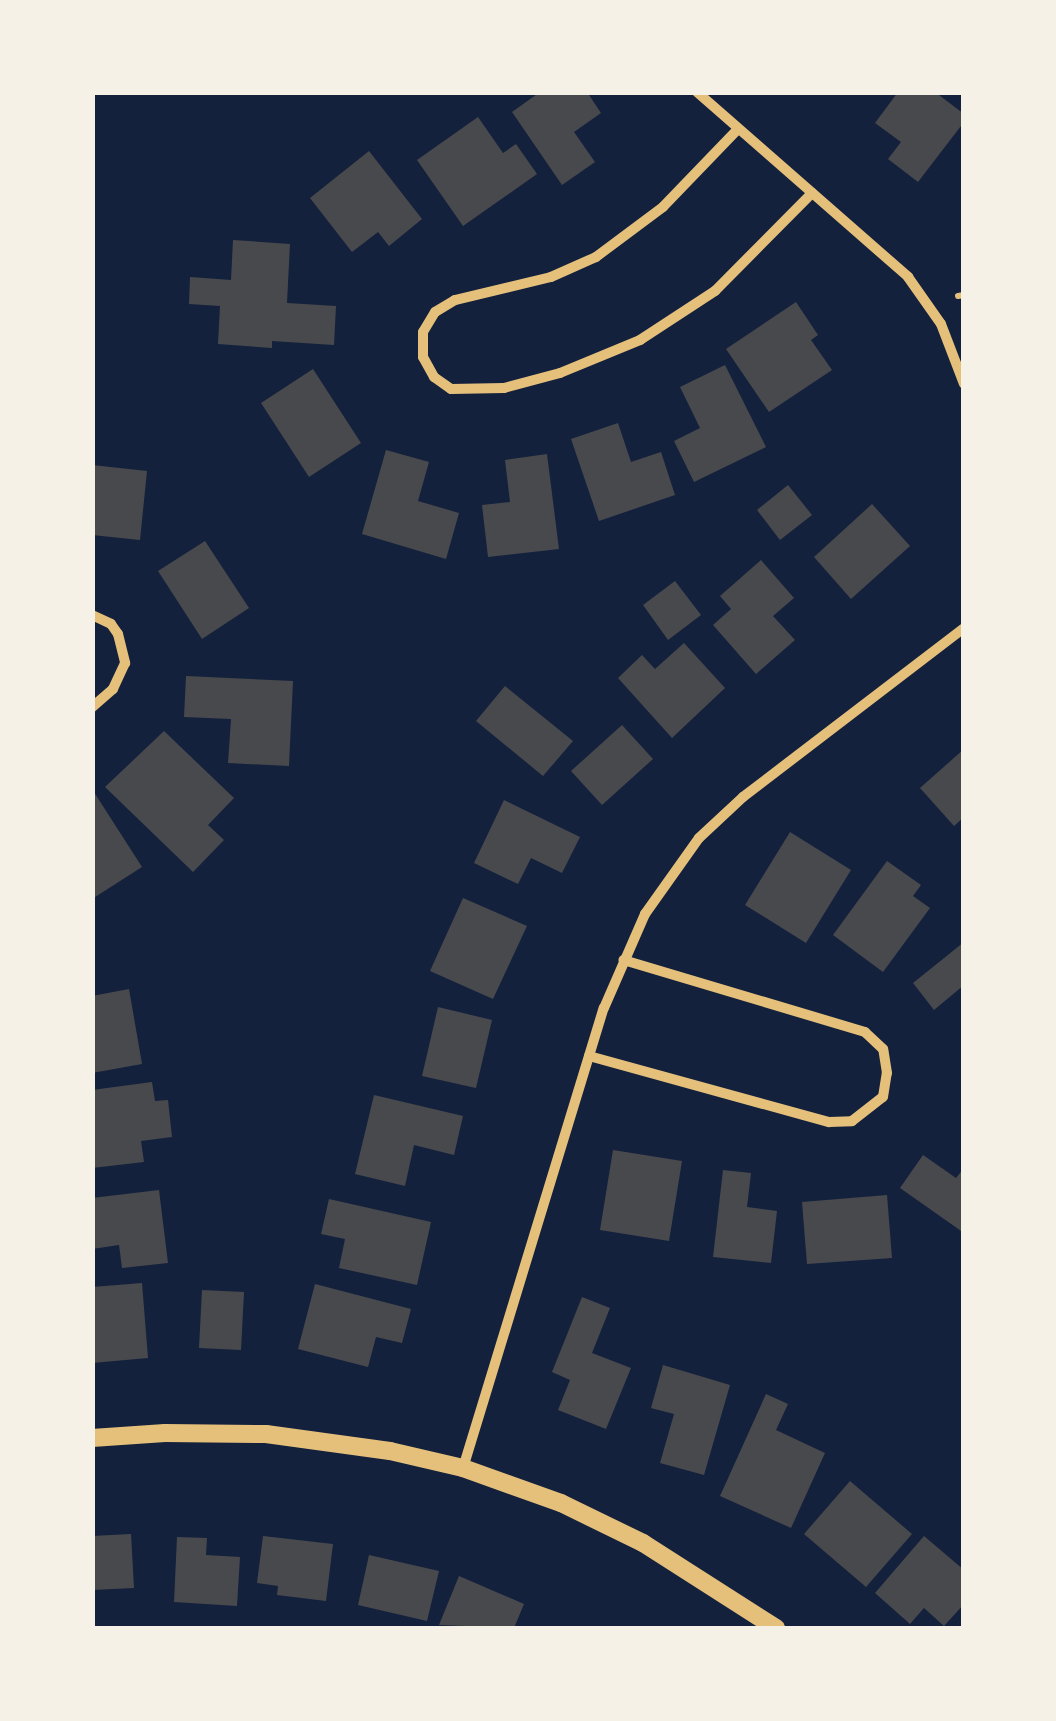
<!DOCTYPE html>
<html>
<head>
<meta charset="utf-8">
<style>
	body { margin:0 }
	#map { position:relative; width:1056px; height:1721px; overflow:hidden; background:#14213d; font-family:Helvetica,sans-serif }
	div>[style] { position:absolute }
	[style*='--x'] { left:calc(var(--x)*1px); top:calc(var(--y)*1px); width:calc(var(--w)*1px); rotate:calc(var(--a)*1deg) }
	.building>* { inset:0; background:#48494c }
	.path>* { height:6px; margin:-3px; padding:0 3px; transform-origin:3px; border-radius:3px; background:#e5c07b }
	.minor>* { height:10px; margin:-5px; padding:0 5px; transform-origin:5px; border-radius:5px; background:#e5c07b }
	.tertiary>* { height:18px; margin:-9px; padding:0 9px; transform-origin:9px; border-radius:9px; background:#e5c07b }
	span { translate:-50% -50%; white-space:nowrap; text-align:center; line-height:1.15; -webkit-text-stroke:8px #f6f1e7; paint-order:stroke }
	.frame { position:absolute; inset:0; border:95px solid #f6f1e7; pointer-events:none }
</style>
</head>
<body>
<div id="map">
	<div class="building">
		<i style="clip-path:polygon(540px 92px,587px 92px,601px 113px,574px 132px,595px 162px,562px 185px,512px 112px)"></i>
		<i style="clip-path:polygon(898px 92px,935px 92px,964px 114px,964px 122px,918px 182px,888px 159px,901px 142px,875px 123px)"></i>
		<i style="clip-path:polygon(478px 117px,503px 153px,516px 144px,537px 174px,463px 226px,417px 160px)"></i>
		<i style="clip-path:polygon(369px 151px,422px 219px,389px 246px,378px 232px,352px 252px,310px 198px)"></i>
		<i style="clip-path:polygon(233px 240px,290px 244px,287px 303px,336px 306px,334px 345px,272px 341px,272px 348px,218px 344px,220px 306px,189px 304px,190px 277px,231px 280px)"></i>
		<i style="clip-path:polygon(796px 302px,818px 335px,811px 340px,832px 370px,769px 412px,726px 349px)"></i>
		<i style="clip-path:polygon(725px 365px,766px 447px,694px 482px,674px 441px,700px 428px,680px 387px)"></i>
		<i style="clip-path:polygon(313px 369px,361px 443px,309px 477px,261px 403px)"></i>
		<i style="clip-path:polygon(618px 423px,631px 462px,661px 452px,675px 495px,599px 521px,571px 439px)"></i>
		<i style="clip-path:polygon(386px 450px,429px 462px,418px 501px,459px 513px,446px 559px,362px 534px)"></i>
		<i style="clip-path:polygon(547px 454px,559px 549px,488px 557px,482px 505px,510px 502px,505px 460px)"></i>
		<i style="clip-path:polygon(92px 465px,147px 471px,140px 540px,92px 535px)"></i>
		<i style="clip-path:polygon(788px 485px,812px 515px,780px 540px,757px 510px)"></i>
		<i style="clip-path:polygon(872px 504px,910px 546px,851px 599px,814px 557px)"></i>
		<i style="clip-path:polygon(205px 541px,249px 608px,202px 639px,158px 571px)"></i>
		<i style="clip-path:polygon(761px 560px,794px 598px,773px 616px,795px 640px,756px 674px,713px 625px,731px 609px,720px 596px)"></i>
		<i style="clip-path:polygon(675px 581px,701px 615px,668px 640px,643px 605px)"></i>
		<i style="clip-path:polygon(684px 643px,725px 688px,672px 738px,618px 678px,642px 655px,655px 669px)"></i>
		<i style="clip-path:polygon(186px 676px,293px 681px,289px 766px,228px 763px,231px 719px,184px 717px)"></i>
		<i style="clip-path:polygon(505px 686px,573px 741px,543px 776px,476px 721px)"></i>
		<i style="clip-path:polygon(622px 725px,653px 759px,602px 805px,571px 771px)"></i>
		<i style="clip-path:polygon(164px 731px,234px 798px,208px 825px,224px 840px,193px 872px,105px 787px)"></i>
		<i style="clip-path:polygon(964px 749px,964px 817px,954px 826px,920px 788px)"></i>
		<i style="clip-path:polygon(92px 789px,142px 867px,92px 899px)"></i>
		<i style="clip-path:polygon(504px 800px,580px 837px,562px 873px,531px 858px,518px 884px,474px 863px)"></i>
		<i style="clip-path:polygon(790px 832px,851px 870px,806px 943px,745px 905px)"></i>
		<i style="clip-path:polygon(887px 861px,921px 885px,913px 896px,930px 908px,883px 972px,833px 935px)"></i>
		<i style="clip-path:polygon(463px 898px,527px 926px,493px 999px,430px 971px)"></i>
		<i style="clip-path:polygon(964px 942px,964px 985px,934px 1010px,913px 983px)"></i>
		<i style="clip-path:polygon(129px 989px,142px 1064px,92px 1073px,92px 996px)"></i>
		<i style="clip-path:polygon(438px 1007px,492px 1020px,476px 1088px,422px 1076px)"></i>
		<i style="clip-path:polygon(152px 1082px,155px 1101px,168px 1100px,172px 1137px,141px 1141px,144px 1162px,92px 1168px,92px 1090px)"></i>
		<i style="clip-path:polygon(374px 1095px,463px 1116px,454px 1155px,414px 1145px,405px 1186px,355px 1174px)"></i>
		<i style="clip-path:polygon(613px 1150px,682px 1161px,669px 1241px,600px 1230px)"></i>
		<i style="clip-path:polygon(923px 1155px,956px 1178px,964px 1168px,964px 1233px,900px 1188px)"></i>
		<i style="clip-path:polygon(723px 1170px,751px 1173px,747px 1207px,777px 1211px,771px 1263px,713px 1257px)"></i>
		<i style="clip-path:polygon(159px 1190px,168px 1263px,122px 1268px,119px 1245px,92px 1249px,92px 1198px)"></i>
		<i style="clip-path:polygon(887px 1195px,892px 1258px,807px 1264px,802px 1202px)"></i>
		<i style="clip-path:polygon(329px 1199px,431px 1222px,417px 1285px,339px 1268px,345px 1239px,321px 1234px)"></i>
		<i style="clip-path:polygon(142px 1283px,148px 1358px,92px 1363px,92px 1287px)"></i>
		<i style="clip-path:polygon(315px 1284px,411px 1309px,402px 1343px,376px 1337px,368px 1367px,298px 1349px)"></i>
		<i style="clip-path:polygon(202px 1290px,244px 1292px,241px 1350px,199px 1348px)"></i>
		<i style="clip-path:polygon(582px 1297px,610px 1308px,592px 1353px,631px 1368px,606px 1429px,558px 1410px,570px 1380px,552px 1372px)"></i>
		<i style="clip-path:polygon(663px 1365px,730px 1385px,704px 1475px,660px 1463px,674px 1414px,651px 1408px)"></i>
		<i style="clip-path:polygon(766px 1394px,788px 1404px,776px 1430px,825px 1453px,791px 1528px,720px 1496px)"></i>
		<i style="clip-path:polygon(850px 1481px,912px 1534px,866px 1587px,804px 1534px)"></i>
		<i style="clip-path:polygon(131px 1534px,134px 1588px,92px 1590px,92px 1536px)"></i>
		<i style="clip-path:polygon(263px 1536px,333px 1544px,326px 1601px,277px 1595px,278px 1586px,257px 1583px)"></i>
		<i style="clip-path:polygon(924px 1536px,964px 1570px,964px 1604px,944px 1626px,924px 1608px,910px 1624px,875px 1593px)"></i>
		<i style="clip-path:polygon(177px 1537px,207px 1538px,206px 1555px,240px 1557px,237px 1606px,174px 1602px)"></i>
		<i style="clip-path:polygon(369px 1555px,439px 1571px,427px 1621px,358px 1605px)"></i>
		<i style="clip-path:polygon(459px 1576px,524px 1604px,514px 1628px,439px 1625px)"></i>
	</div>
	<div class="path">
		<i style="--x:958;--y:296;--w:6;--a:-9"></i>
	</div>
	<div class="minor">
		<i style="--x:697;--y:92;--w:281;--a:41.2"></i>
		<i style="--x:908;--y:277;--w:57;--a:54.9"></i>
		<i style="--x:941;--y:324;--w:64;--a:69"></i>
		<i style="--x:738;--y:129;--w:108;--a:133.9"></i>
		<i style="--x:663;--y:207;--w:84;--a:143.3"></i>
		<i style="--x:596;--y:257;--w:49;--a:156"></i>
		<i style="--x:551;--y:277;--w:99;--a:166.5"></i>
		<i style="--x:455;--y:300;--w:23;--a:149"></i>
		<i style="--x:435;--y:312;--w:23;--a:121"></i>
		<i style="--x:423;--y:332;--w:25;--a:90"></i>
		<i style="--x:423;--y:357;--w:23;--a:61"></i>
		<i style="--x:434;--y:377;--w:21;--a:35"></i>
		<i style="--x:451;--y:389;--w:53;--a:-1.1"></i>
		<i style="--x:504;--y:388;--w:58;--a:-15"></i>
		<i style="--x:560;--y:373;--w:87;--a:-22.4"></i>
		<i style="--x:640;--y:340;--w:90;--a:-33.2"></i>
		<i style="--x:715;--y:291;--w:138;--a:-45.3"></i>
		<i style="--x:92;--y:615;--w:21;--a:25"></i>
		<i style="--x:111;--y:624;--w:12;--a:55"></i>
		<i style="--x:118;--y:634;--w:30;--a:76"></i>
		<i style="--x:125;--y:663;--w:29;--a:115"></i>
		<i style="--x:113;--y:689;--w:28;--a:139"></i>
		<i style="--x:589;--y:1056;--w:249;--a:15.4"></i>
		<i style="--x:829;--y:1122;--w:23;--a:-2"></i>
		<i style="--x:852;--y:1121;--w:39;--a:-38"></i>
		<i style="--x:883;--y:1097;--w:24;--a:-81"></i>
		<i style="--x:887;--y:1073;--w:24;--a:-99"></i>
		<i style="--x:883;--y:1049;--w:25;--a:-137"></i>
		<i style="--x:865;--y:1032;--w:252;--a:-163.4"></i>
		<i style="--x:463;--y:1468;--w:481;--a:-73"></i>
		<i style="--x:604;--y:1008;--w:103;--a:-66.4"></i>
		<i style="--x:645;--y:914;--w:93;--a:-54.6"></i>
		<i style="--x:699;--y:838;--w:60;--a:-43"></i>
		<i style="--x:743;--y:797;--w:278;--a:-37.4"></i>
	</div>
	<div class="tertiary">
		<i style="--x:92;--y:1438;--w:73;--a:-3.9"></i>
		<i style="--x:165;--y:1433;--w:101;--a:0.6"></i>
		<i style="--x:266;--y:1434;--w:125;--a:7.8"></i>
		<i style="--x:390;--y:1451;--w:75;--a:13.1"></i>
		<i style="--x:463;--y:1468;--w:104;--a:19.7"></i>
		<i style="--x:561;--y:1503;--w:91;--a:26"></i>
		<i style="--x:643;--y:1543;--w:158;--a:32.6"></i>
	</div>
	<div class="frame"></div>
</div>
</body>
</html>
